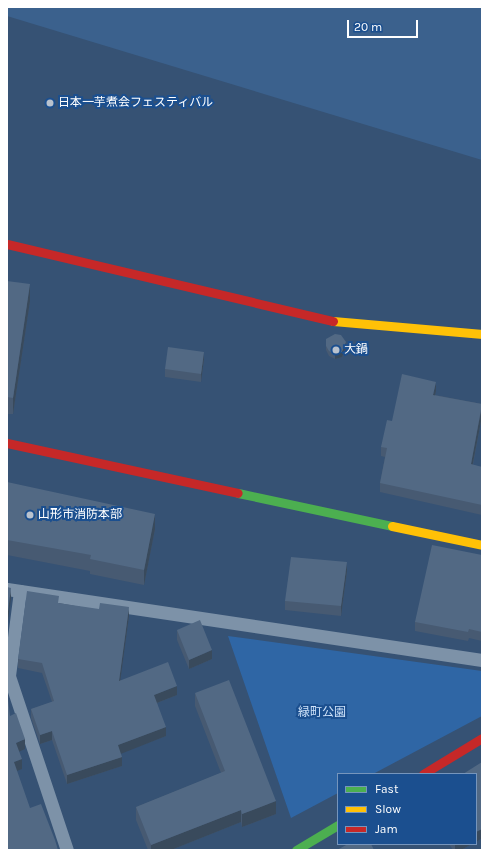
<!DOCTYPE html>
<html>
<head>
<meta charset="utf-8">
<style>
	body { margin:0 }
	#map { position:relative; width:489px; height:857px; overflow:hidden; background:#365274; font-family:Karla,"Noto Sans JP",sans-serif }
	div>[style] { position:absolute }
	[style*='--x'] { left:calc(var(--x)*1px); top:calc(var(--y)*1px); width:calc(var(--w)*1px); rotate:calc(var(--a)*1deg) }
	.green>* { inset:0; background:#2f66a5 }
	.water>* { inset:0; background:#3b618d }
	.lane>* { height:13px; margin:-6.5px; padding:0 6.5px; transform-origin:6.5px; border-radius:6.5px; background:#7d92a8 }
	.fast>* { height:9px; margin:-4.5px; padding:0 4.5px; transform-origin:4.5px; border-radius:4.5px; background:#4caf50 }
	.slow>* { height:9px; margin:-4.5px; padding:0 4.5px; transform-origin:4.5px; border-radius:4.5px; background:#ffc107 }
	.jam>* { height:9px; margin:-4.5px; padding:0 4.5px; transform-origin:4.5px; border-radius:4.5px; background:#c62828 }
	.wall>* { inset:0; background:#475a72 }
	.shaded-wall>* { inset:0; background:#394a5c }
	.building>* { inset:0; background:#526984 }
	.dots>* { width:11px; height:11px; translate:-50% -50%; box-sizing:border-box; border:2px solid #1b4f8f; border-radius:50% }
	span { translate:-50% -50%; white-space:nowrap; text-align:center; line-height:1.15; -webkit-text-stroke:4px #1b4f8f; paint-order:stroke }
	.poi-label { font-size:12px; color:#fff }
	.left { translate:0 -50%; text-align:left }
	.park-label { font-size:12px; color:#cfe3fa }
	.frame { position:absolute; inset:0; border:8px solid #fff; pointer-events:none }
	.legend { position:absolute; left:337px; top:773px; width:140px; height:72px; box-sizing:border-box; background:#1b4f8f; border:1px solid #7695bc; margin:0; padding:5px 7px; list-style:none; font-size:12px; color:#fff }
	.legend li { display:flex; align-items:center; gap:8px; height:20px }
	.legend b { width:20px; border:1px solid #7695bc }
	.scale { position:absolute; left:347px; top:20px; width:71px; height:18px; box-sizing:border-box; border:2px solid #fff; border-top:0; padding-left:5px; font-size:12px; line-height:14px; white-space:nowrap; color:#fff; -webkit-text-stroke:3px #1b4f8f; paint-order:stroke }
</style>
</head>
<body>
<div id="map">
	<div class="green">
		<i style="clip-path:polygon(228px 636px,482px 671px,482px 716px,373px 774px,338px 774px,338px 793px,291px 818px)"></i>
	</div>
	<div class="water">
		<i style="clip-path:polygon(7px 7px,482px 7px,482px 160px,7px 16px)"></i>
	</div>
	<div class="lane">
		<i style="--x:7;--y:589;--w:480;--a:8.5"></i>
		<i style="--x:20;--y:591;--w:86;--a:97.4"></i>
		<i style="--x:9;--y:676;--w:183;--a:71.6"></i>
	</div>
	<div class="fast">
		<i style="--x:238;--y:493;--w:157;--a:12.1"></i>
		<i style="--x:296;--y:850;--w:49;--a:-30.8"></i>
	</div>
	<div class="slow">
		<i style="--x:333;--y:321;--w:150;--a:5"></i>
		<i style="--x:392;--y:526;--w:92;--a:11.9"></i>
	</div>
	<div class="jam">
		<i style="--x:7;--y:244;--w:335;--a:13.3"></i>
		<i style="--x:7;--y:443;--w:236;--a:12.2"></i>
		<i style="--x:423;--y:774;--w:69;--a:-31.4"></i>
	</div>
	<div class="wall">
		<i style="clip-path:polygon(7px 281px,30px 301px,13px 414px,7px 414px)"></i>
		<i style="clip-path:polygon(326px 346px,346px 347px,342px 357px,335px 359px,329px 356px,326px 350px)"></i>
		<i style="clip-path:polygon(204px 359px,201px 382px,165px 377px,165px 369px)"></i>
		<i style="clip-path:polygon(436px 391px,435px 395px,482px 404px,482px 416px,473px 465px,482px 467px,482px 515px,380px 492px,380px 483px,385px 457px,381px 456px,381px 447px,392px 421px)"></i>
		<i style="clip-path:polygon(7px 482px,155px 529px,144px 585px,90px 574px,90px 571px,7px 555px)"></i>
		<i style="clip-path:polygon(482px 555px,482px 641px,469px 638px,468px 641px,415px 631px,415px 622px)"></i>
		<i style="clip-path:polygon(347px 571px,341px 616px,285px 610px,285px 601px)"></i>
		<i style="clip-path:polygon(59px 603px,129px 616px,120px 680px,177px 695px,157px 703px,166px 736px,121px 753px,122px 766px,67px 784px,52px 740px,40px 744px,31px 718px,31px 709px,52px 702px,42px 673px,18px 668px,18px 659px)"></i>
		<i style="clip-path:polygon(177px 630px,212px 659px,189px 669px,177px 640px)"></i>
		<i style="clip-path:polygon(195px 693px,276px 814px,242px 827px,241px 822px,171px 850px,148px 850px,136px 820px,136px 807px,221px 773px,195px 706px)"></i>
		<i style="clip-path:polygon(449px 844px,472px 844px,461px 850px,453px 850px)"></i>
	</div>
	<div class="shaded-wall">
		<i style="clip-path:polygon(30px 284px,30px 301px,13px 414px,13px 398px)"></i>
		<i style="clip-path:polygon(346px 342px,346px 347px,342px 357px,335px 359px,335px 354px)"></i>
		<i style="clip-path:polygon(204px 352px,204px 359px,201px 382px,201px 374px)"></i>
		<i style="clip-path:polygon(436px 382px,436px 391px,433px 404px,433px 395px)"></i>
		<i style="clip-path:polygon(482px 406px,482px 416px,471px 473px,471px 464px)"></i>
		<i style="clip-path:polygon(155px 514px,155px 529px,144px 585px,144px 570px)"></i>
		<i style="clip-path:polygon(347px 562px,347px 571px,341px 616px,341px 606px)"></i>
		<i style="clip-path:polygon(11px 588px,11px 598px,7px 629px,7px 619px)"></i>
		<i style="clip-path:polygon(129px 607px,129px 616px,119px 690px,119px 681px)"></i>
		<i style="clip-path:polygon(212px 650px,212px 659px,189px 669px,189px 660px)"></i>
		<i style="clip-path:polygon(177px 686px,177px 695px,154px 704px,154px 695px)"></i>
		<i style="clip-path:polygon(166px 727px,166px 736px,118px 755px,118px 745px)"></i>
		<i style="clip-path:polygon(52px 731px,52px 740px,40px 744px,40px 735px)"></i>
		<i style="clip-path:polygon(25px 739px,25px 749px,16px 753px,16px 743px)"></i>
		<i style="clip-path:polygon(122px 757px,122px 766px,67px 784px,67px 775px)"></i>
		<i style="clip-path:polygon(22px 759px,22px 769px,14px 772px,14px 762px)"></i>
		<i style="clip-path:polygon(276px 801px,276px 814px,242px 827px,242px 814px)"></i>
		<i style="clip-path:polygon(241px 810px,241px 822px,171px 850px,151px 850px,151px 845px)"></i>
		<i style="clip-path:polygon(482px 829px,482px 838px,476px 842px,476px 832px)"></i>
		<i style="clip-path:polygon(455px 844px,472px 844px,461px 850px,455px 850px)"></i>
	</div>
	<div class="building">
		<i style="clip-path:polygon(7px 281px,30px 284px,13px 398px,7px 397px)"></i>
		<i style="clip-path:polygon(335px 334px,341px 335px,346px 342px,342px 352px,335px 354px,329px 351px,326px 346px,326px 339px)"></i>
		<i style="clip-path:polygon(168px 347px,204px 352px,201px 374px,165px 369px)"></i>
		<i style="clip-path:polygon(402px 374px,436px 382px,433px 395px,482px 404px,471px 464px,482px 467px,482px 505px,380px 483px,387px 448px,381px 447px,387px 420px,392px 421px)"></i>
		<i style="clip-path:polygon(7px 482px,155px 514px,144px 570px,90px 559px,91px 555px,7px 540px)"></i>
		<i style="clip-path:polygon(432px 545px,482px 555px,482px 632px,469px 629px,468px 632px,415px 622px)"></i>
		<i style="clip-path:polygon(291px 557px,347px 562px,341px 606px,285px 601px)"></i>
		<i style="clip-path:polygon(7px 587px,11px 588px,7px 619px)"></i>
		<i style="clip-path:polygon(27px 591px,59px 596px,58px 603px,99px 609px,100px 603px,129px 607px,119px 681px,168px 662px,177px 686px,154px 695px,166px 727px,118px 745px,122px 757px,67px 775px,52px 731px,40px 735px,31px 709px,54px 701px,42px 663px,18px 659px)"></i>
		<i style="clip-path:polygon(200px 620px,212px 650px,189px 660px,177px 630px)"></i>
		<i style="clip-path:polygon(229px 680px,276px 801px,242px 814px,241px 810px,151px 845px,136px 807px,225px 771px,195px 693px)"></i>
		<i style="clip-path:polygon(7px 690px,10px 716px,16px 713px,25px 739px,16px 743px,22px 759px,14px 762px,30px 808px,41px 804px,55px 840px,58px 850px,7px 850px)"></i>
		<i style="clip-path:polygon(482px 762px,482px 829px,476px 832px,476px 774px,463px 774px)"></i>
		<i style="clip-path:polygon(348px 844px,371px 844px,374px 850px,337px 850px)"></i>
	</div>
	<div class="dots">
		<i style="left:50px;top:103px;background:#b9c2ce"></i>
		<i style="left:336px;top:350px;background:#b9c2ce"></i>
		<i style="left:30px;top:515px;background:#b9c2ce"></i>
	</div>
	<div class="poi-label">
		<span class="left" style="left:58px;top:103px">日本一芋煮会フェスティバル</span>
		<span class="left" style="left:344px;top:350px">大鍋</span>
		<span class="left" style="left:38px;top:515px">山形市消防本部</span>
	</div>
	<div class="park-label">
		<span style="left:322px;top:713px">緑町公園</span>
	</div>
	<div class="frame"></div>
	<ul class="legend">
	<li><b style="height:5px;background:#4caf50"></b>Fast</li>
	<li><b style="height:5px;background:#ffc107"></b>Slow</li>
	<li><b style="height:5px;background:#c62828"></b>Jam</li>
	</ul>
	<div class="scale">20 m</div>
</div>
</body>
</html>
